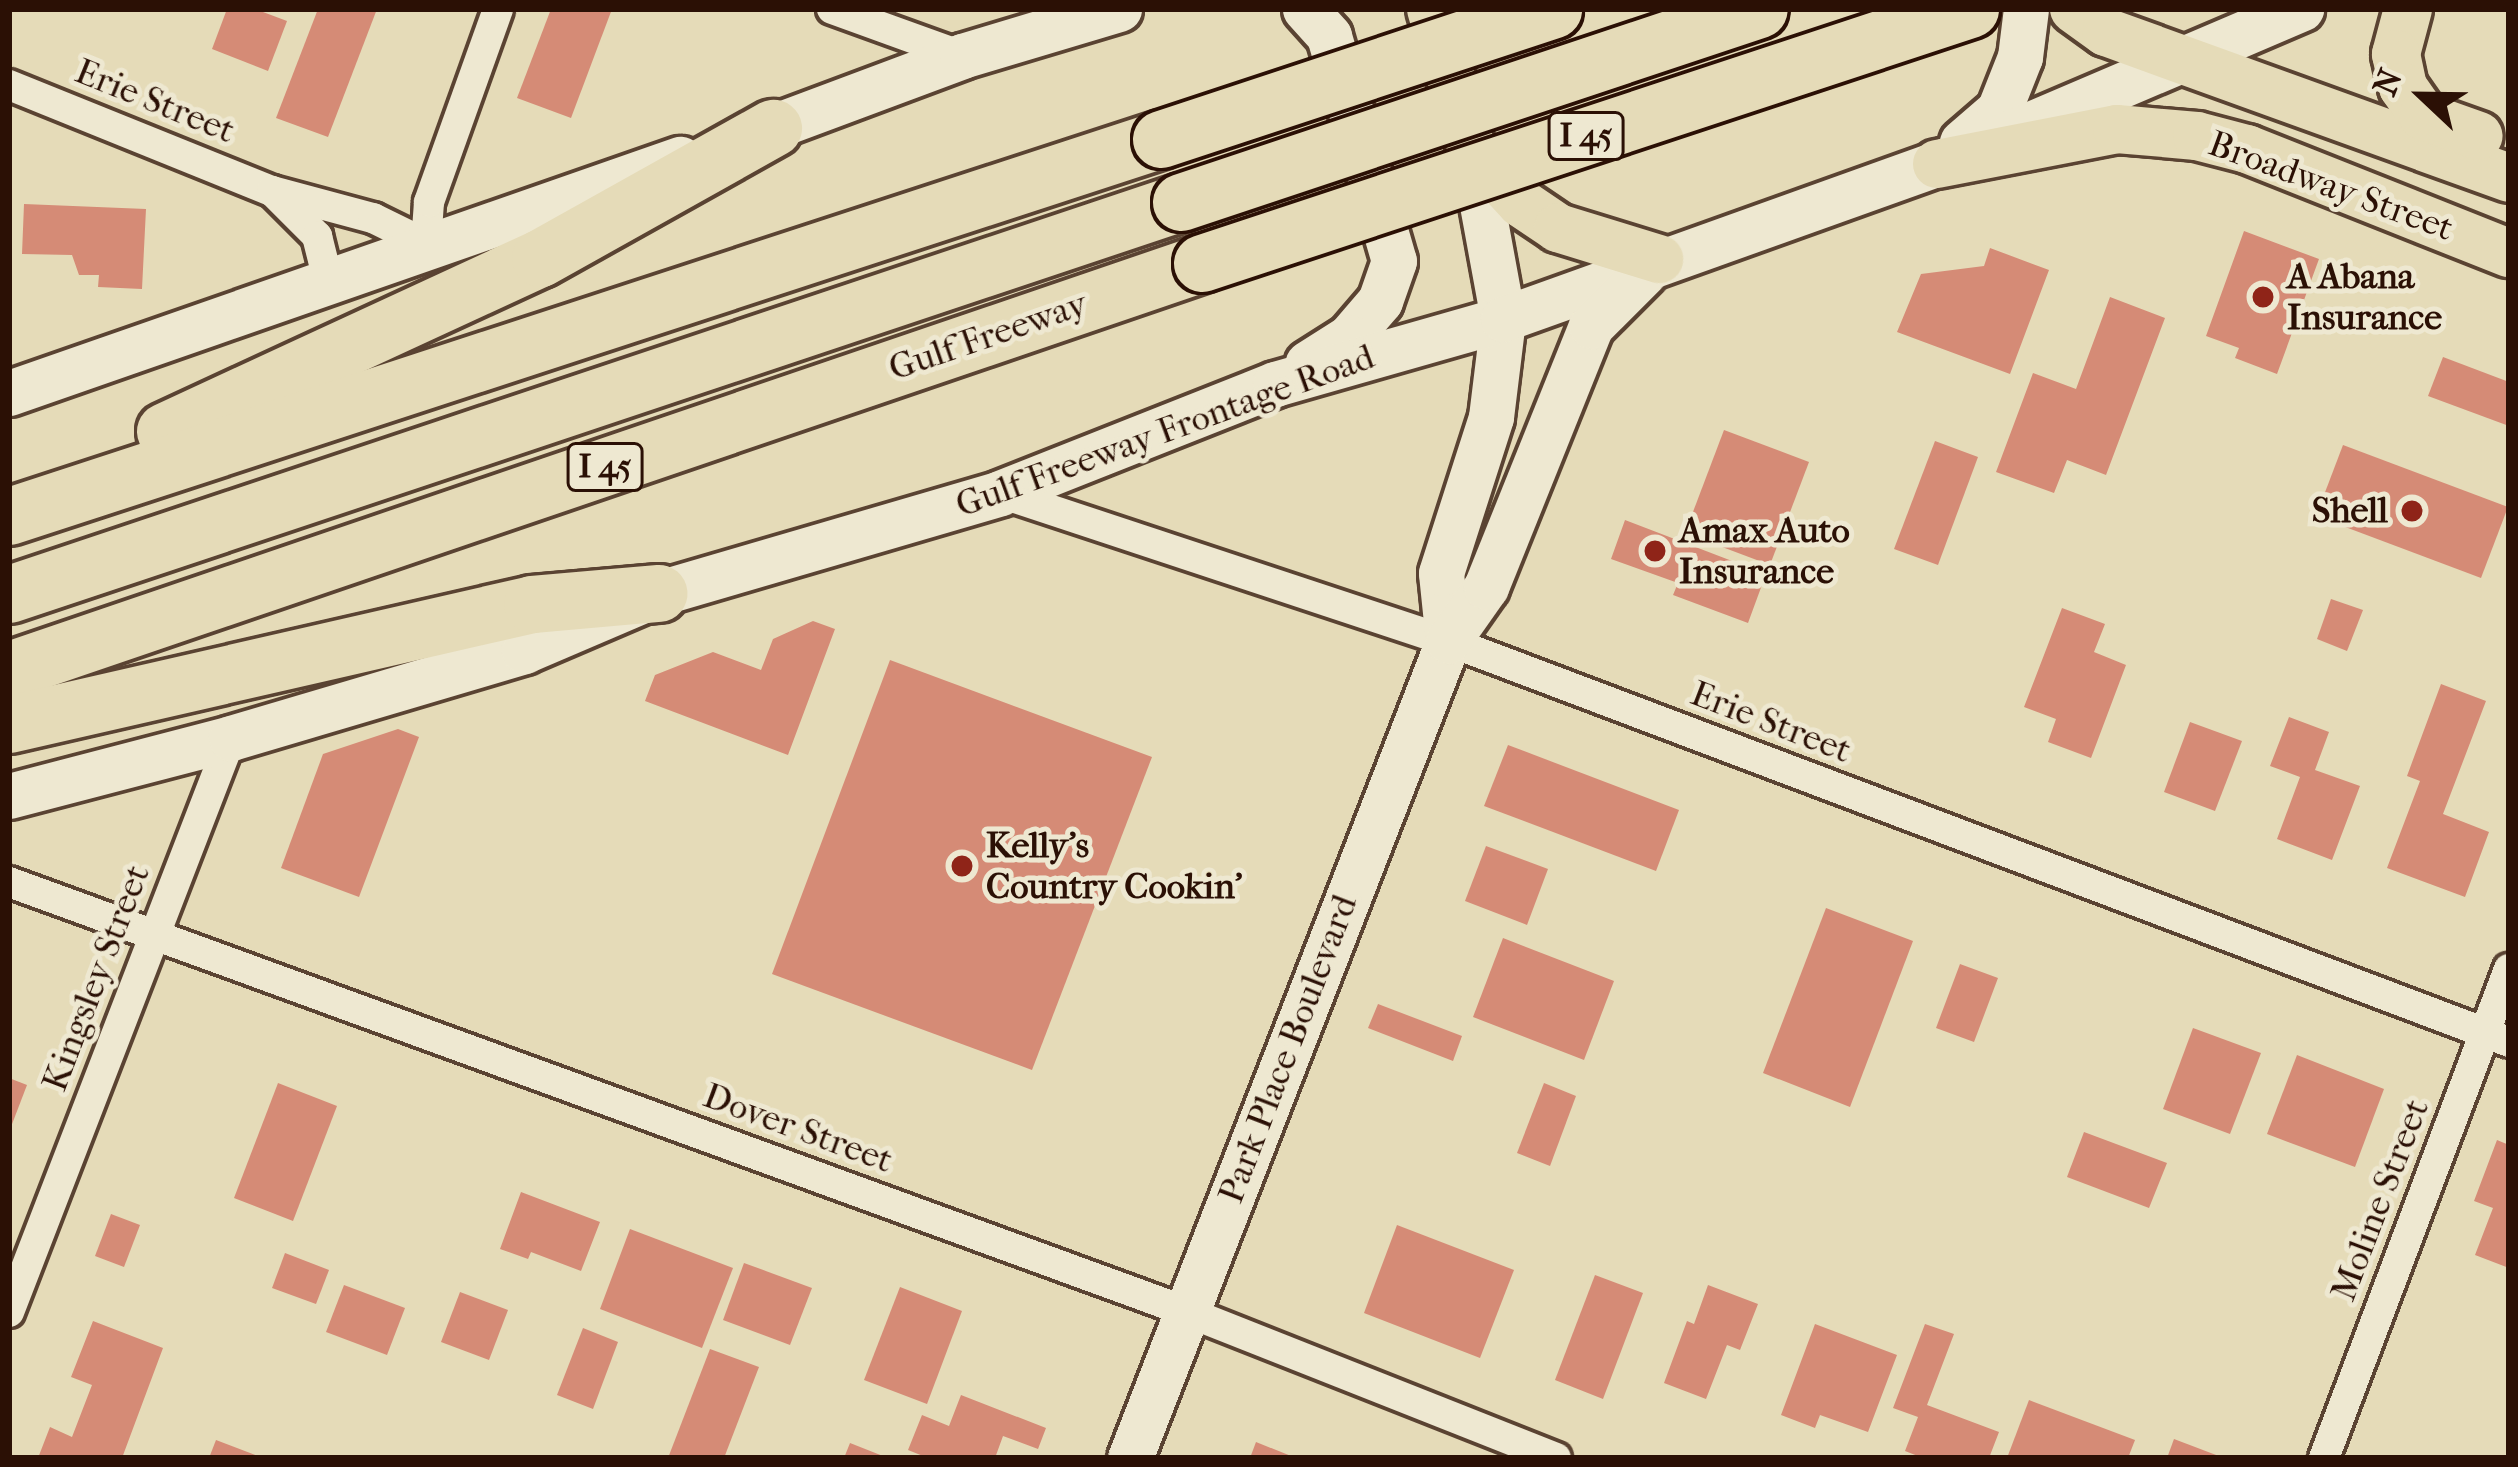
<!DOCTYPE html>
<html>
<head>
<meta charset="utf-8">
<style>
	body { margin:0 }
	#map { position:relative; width:2518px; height:1467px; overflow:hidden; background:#e5dbb8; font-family:"IM FELL French Canon",serif }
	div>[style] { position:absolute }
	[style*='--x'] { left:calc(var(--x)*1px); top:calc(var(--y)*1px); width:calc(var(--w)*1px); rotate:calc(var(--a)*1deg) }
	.building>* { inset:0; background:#d58b76 }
	.roads { filter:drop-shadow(3px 0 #5a4332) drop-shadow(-3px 0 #5a4332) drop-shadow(0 3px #5a4332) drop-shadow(0 -3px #5a4332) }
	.street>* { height:30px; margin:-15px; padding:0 15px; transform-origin:15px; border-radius:15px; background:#eee8d1 }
	.secondary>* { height:45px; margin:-22.5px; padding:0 22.5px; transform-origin:22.5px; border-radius:22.5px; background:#eee8d1 }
	.primary>* { height:48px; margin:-24px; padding:0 24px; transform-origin:24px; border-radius:24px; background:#e5dbb8 }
	.highway>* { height:57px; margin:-28.5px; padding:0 28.5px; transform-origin:28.5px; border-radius:28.5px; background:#e5dbb8 }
	.bridges { filter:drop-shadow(3px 0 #2b1005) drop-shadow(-3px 0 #2b1005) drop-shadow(0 3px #2b1005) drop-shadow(0 -3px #2b1005) }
	.highway-bridge>* { height:57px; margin:-28.5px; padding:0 28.5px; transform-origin:28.5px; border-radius:28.5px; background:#e5dbb8 }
	.dots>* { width:33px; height:33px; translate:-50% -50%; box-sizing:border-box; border:6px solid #eee8d1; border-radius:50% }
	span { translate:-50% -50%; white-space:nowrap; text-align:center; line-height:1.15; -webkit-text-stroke:10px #eee8d1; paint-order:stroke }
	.shield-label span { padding:3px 9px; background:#eee8d1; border:3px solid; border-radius:9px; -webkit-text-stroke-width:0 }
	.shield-label { font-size:33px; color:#2b1005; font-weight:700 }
	.street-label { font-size:36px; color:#2b1005 }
	.poi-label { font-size:36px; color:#2b1005; font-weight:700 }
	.left { translate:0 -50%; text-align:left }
	.right { translate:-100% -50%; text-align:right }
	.frame { position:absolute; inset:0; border:12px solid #2b1005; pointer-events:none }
	.north { position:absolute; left:2362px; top:36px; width:120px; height:120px; -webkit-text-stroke:9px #eee8d1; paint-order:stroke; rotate:292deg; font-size:33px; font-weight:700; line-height:48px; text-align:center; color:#2b1005 }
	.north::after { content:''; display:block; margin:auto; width:42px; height:54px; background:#2b1005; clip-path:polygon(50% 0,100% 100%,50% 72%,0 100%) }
</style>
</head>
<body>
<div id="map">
	<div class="building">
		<i style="clip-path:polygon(227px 9px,255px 9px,287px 21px,268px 71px,212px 49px)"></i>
		<i style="clip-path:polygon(318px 9px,377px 9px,328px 137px,276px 118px)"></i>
		<i style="clip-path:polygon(551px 9px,612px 9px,571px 118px,517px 98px)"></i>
		<i style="clip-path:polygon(24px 204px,146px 209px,142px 289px,98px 287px,99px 275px,79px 275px,72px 255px,22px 254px)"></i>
		<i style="clip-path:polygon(2244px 231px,2319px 259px,2277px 374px,2235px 358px,2239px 348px,2206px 336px)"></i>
		<i style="clip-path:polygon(1990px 248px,2049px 270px,2010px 374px,1897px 332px,1921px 274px,1984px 266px)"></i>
		<i style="clip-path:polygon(2110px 297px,2165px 318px,2106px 475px,2067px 460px,2054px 493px,1996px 472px,2033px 373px,2076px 389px)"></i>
		<i style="clip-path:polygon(2443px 357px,2509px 382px,2509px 426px,2428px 396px)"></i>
		<i style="clip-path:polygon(1724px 430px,1809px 462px,1770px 565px,1685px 533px)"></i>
		<i style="clip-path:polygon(1935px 441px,1978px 457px,1938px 565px,1894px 549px)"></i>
		<i style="clip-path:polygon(2343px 445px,2508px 507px,2481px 578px,2316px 516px)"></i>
		<i style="clip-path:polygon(1625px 520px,1766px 574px,1748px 623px,1673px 595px,1678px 583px,1611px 559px)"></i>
		<i style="clip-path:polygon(2331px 599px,2363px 610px,2347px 651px,2317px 639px)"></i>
		<i style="clip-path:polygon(2062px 608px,2105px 624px,2094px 652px,2126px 665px,2091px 758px,2048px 742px,2056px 719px,2024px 707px)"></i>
		<i style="clip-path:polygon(813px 621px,835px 629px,788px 755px,645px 701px,655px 675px,713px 652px,761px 670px,773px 639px)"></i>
		<i style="clip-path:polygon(890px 660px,1152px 757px,1032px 1070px,772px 974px)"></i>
		<i style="clip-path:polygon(2441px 684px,2486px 701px,2443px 814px,2489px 832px,2465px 897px,2387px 868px,2420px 781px,2407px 776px)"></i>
		<i style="clip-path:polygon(2289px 717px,2329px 732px,2315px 770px,2360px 786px,2332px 860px,2277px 839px,2300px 777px,2270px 766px)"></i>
		<i style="clip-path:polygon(2190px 722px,2242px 741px,2215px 811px,2164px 792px)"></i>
		<i style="clip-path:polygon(398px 729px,419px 737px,359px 897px,281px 868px,323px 754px)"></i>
		<i style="clip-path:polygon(1508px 745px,1679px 810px,1656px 871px,1484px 806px)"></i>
		<i style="clip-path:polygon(1486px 846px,1548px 869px,1527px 925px,1465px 901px)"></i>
		<i style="clip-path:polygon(1826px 908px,1913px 941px,1850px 1107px,1763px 1073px)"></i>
		<i style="clip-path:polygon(1503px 938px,1614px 981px,1584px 1060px,1473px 1017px)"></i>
		<i style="clip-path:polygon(1960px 964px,1998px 978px,1974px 1042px,1936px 1028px)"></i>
		<i style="clip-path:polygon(1378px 1004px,1462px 1036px,1453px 1061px,1368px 1028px)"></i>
		<i style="clip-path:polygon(2193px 1028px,2261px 1053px,2230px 1134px,2163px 1109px)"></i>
		<i style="clip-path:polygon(2297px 1055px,2384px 1089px,2355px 1167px,2267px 1134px)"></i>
		<i style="clip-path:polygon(9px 1078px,27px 1085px,9px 1132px)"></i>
		<i style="clip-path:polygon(278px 1083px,337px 1106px,293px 1221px,234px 1198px)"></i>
		<i style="clip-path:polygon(1544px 1083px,1576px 1096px,1550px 1166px,1517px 1153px)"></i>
		<i style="clip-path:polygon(2084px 1132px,2167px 1163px,2149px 1208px,2067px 1177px)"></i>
		<i style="clip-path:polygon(2497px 1140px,2509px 1145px,2509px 1268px,2475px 1255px,2493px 1208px,2474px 1201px)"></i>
		<i style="clip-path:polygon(521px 1192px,600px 1222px,581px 1271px,531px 1252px,528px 1259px,500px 1249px)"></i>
		<i style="clip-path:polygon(111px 1214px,140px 1225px,124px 1267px,95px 1256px)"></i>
		<i style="clip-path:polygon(1397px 1225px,1514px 1270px,1480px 1358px,1364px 1313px)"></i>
		<i style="clip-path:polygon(630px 1229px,733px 1268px,702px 1348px,600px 1309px)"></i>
		<i style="clip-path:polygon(285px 1253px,329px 1270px,316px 1304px,272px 1288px)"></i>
		<i style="clip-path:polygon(744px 1263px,812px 1288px,790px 1345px,723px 1320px)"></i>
		<i style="clip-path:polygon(1595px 1275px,1643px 1293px,1603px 1399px,1555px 1380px)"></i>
		<i style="clip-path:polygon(344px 1285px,405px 1308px,387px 1355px,326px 1332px)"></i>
		<i style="clip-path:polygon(1708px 1285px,1758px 1304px,1740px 1350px,1727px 1345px,1706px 1399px,1664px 1383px,1687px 1321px,1694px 1324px)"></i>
		<i style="clip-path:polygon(900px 1287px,962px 1311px,927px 1404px,864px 1380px)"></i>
		<i style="clip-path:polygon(460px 1292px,508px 1310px,489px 1360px,441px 1342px)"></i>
		<i style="clip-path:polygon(93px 1321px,163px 1348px,122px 1458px,38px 1458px,50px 1427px,72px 1437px,92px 1385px,71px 1377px)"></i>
		<i style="clip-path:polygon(1815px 1324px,1897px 1355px,1868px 1432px,1820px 1415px,1815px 1428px,1781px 1415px)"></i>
		<i style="clip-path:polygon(1925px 1324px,1954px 1334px,1927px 1405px,1999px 1432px,1989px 1458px,1923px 1458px,1905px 1451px,1918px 1417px,1893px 1408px)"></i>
		<i style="clip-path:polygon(583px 1328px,618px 1342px,593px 1409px,557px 1395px)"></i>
		<i style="clip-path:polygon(710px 1349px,759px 1367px,724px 1458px,668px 1458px)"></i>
		<i style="clip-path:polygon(961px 1395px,1046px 1428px,1038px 1449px,1003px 1436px,995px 1458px,928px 1458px,908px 1450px,922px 1415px,949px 1426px)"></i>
		<i style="clip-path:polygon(2029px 1400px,2135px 1440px,2128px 1458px,2007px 1458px)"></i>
		<i style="clip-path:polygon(2174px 1439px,2224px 1458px,2167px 1458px)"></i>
		<i style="clip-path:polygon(216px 1440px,263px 1458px,209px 1458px)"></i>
		<i style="clip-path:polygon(1256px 1442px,1296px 1458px,1250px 1458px)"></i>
		<i style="clip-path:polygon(850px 1443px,888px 1458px,844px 1458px)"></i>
	</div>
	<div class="roads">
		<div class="street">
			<i style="--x:832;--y:9;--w:138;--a:19.9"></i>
			<i style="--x:9;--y:85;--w:284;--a:22"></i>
			<i style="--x:272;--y:191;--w:105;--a:15"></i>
			<i style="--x:373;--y:218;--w:59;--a:26.1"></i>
			<i style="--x:426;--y:244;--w:42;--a:-85.9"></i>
			<i style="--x:429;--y:202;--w:205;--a:-70.3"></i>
			<i style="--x:272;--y:191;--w:64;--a:45"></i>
			<i style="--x:317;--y:236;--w:45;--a:76"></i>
			<i style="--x:1000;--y:493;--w:472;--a:18.3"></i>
			<i style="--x:1448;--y:641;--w:1134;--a:20.7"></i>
			<i style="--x:9;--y:882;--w:1252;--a:20.04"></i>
			<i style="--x:1185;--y:1311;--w:399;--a:21.6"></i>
			<i style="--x:9;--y:1312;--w:615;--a:-68.86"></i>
			<i style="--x:2324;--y:1458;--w:523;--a:-69.28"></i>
		</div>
		<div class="secondary">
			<i style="--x:1305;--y:9;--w:36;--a:48"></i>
			<i style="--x:1329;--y:36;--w:234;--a:73.9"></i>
			<i style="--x:1394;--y:261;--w:42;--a:109.3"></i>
			<i style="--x:1380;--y:301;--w:48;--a:130.7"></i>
			<i style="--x:1349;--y:337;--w:49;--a:147.6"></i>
			<i style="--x:743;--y:138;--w:234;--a:-20.5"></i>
			<i style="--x:962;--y:56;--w:164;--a:-16.7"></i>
			<i style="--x:1962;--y:142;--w:49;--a:-40.9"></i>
			<i style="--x:1999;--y:110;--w:57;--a:-68.4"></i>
			<i style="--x:2020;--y:57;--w:48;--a:-82.9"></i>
			<i style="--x:9;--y:393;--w:711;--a:-19.23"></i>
			<i style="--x:1448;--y:641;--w:68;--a:-95.9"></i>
			<i style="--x:1441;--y:573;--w:164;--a:-72.2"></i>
			<i style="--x:1491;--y:417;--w:99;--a:-83"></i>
			<i style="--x:1503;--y:319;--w:172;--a:-100.4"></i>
			<i style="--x:9;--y:796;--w:229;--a:-14.6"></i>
			<i style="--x:231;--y:738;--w:306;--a:-16.5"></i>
			<i style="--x:524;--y:651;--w:147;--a:-23.2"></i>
			<i style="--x:659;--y:593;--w:355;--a:-16.3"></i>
			<i style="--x:1000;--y:493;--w:296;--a:-21.6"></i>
			<i style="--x:1275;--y:384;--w:237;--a:-15.9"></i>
			<i style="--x:1503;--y:319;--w:461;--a:-19.7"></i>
			<i style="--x:1937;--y:164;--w:396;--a:-23.1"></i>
			<i style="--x:1130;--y:1458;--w:877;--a:-68.73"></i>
			<i style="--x:1448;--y:641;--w:66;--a:-54.9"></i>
			<i style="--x:1486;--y:587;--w:281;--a:-68.1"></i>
			<i style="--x:1591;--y:326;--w:75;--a:-45"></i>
		</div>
		<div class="primary">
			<i style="--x:1431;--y:9;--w:147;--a:73.8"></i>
			<i style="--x:1472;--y:150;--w:72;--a:47.2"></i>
			<i style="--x:1521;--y:203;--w:45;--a:34"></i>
			<i style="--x:1558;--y:228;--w:106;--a:17.1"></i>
			<i style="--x:2074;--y:9;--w:39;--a:36"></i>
			<i style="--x:2106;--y:32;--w:429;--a:19.9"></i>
			<i style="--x:2408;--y:9;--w:47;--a:104.9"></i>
			<i style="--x:2396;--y:54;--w:34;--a:78"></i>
			<i style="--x:2403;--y:87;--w:35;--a:55"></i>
			<i style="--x:2423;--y:116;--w:59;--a:19.7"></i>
			<i style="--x:1937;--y:164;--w:183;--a:-11"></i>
			<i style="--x:2117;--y:129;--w:80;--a:5"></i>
			<i style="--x:2197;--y:136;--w:52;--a:14.6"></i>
			<i style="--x:2247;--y:149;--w:282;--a:21.7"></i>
		</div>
		<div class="highway">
			<i style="--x:165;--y:431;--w:413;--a:-24.8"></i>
			<i style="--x:540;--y:258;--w:267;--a:-29.2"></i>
			<i style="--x:9;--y:516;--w:1212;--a:-18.12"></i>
			<i style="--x:9;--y:594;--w:1236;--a:-18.49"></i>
			<i style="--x:9;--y:670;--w:1261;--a:-18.84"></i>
			<i style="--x:9;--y:724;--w:537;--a:-12.92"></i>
			<i style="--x:532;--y:604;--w:127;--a:-5"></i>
		</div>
	</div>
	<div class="bridges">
		<div class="highway-bridge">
			<i style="--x:1161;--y:139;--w:413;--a:-18.3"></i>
			<i style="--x:1181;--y:202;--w:609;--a:-18.46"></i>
			<i style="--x:1202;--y:263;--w:809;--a:-18.3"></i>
		</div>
	</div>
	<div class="dots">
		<i style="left:2263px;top:297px;background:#8f2418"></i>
		<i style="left:2412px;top:511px;background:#8f2418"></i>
		<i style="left:1655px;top:551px;background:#8f2418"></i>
		<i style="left:962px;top:866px;background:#8f2418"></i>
	</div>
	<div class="shield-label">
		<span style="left:1586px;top:136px">I 45</span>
		<span style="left:605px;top:467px">I 45</span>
	</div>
	<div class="street-label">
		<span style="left:155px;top:101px;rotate:22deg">Erie Street</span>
		<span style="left:2331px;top:186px;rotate:20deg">Broadway Street</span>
		<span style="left:988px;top:336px;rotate:-19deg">Gulf Freeway</span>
		<span style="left:1165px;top:431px;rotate:-20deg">Gulf Freeway Frontage Road</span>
		<span style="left:1771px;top:722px;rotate:21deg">Erie Street</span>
		<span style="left:96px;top:978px;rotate:-69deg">Kingsley Street</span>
		<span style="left:1288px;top:1049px;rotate:-69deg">Park Place Boulevard</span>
		<span style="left:798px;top:1128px;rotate:20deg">Dover Street</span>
		<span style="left:2380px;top:1200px;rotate:-69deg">Moline Street</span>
	</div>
	<div class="poi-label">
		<span class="left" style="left:2287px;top:297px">A Abana<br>Insurance</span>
		<span class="right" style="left:2388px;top:511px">Shell</span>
		<span class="left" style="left:1679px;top:551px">Amax Auto<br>Insurance</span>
		<span class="left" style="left:986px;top:866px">Kelly's<br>Country Cookin'</span>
	</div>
	<div class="frame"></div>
	<div class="north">N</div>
</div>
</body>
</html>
